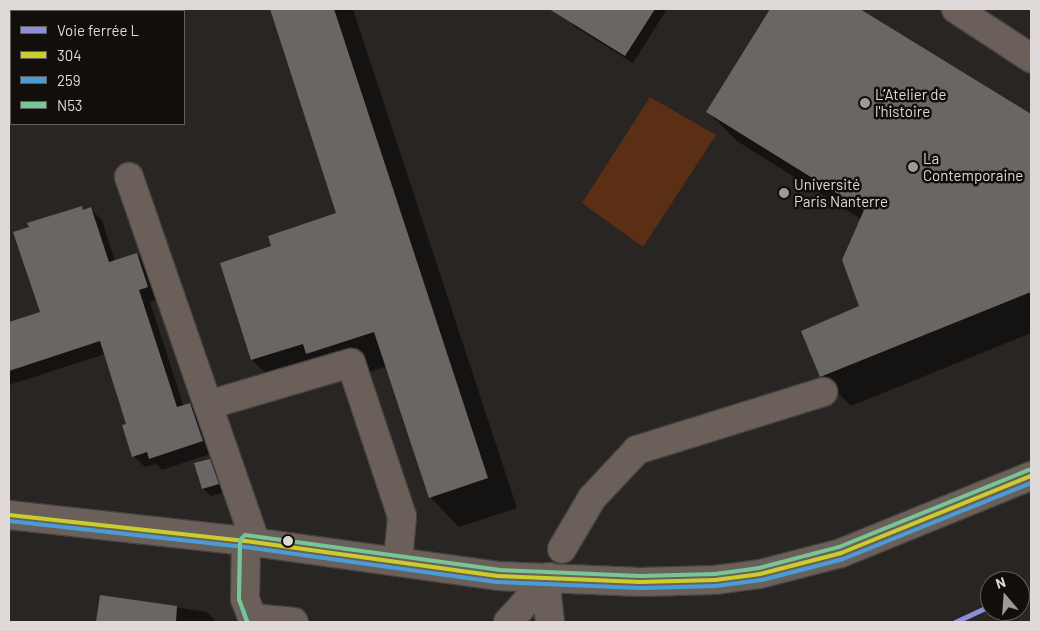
<!DOCTYPE html>
<html>
<head>
<meta charset="utf-8">
<style>
	body { margin:0 }
	#map { position:relative; width:1040px; height:631px; overflow:hidden; background:#292523; font-family:Barlow,sans-serif }
	div>[style] { position:absolute }
	[style*='--x'] { left:calc(var(--x)*1px); top:calc(var(--y)*1px); width:calc(var(--w)*1px); rotate:calc(var(--a)*1deg) }
	.green>* { inset:0; background:#5a2f13 }
	.shadow>* { inset:0; background:#0007 }
	.building>* { inset:0; background:#6a6664 }
	.roads { filter:drop-shadow(1px 0 #454241) drop-shadow(-1px 0 #454241) drop-shadow(0 1px #454241) drop-shadow(0 -1px #454241) }
	.minor>* { height:28px; margin:-14px; padding:0 14px; transform-origin:14px; border-radius:14px; background:#6a6059 }
	.bus-1>* { height:4px; margin:-2px; padding:0 2px; transform-origin:2px; border-radius:2px; background:#cace2c }
	.bus-2>* { height:4px; margin:-2px; padding:0 2px; transform-origin:2px; border-radius:2px; background:#499cd6 }
	.bus-3>* { height:4px; margin:-2px; padding:0 2px; transform-origin:2px; border-radius:2px; background:#77c695 }
	.rail-1>* { height:5px; margin:-2.5px; padding:0 2.5px; transform-origin:2.5px; border-radius:2.5px; background:#8c8ed8 }
	.dots>* { width:14px; height:14px; translate:-50% -50%; box-sizing:border-box; border:2px solid #120e0c; border-radius:50% }
	span { translate:-50% -50%; white-space:nowrap; text-align:center; line-height:1.15; -webkit-text-stroke:5px #120e0c; paint-order:stroke }
	.poi-label { font-size:15px; color:#dfd9d7 }
	.left { translate:0 -50%; text-align:left }
	.frame { position:absolute; inset:0; border:10px solid #dfd9d7; pointer-events:none }
	.legend { position:absolute; left:10px; top:10px; width:175px; height:115px; box-sizing:border-box; background:#120e0c; border:1px solid #645f5d; margin:0; padding:6px 9px; list-style:none; font-size:15px; color:#dfd9d7 }
	.legend li { display:flex; align-items:center; gap:10px; height:25px }
	.legend b { width:25px; border:1px solid #645f5d }
	.north { position:absolute; left:980px; top:571px; width:50px; height:50px; box-sizing:border-box; background:#120e0c; border:1px solid #645f5d; border-radius:50%; rotate:342deg; font-size:14px; font-weight:700; line-height:20px; text-align:center; color:#dfd9d7 }
	.north::after { content:''; display:block; margin:auto; width:18px; height:22px; background:#9f9a98; clip-path:polygon(50% 0,100% 100%,50% 72%,0 100%) }
</style>
</head>
<body>
<div id="map">
	<div class="green">
		<i style="clip-path:polygon(650px 97px,716px 135px,643px 247px,582px 203px)"></i>
	</div>
	<div class="shadow">
		<i style="clip-path:polygon(9px 9px,44px 9px,11px 11px,9px 49px)"></i>
		<i style="clip-path:polygon(271px 9px,353px 9px,517px 508px,459px 527px,430px 497px,387px 366px,337px 383px,328px 374px,282px 389px,252px 360px,221px 264px,273px 247px,338px 214px)"></i>
		<i style="clip-path:polygon(574px 9px,667px 9px,633px 63px,575px 27px,568px 19px)"></i>
		<i style="clip-path:polygon(771px 9px,858px 9px,1031px 116px,1031px 333px,851px 406px,821px 376px,860px 307px,861px 219px,737px 141px,707px 111px)"></i>
		<i style="clip-path:polygon(81px 207px,85px 211px,91px 209px,102px 220px,115px 261px,137px 254px,148px 266px,159px 299px,150px 302px,184px 407px,190px 405px,201px 416px,213px 453px,162px 470px,156px 464px,145px 467px,134px 456px,128px 425px,105px 354px,9px 385px,9px 323px,41px 312px)"></i>
		<i style="clip-path:polygon(210px 461px,218px 468px,226px 492px,211px 496px,203px 489px)"></i>
		<i style="clip-path:polygon(101px 596px,207px 612px,217px 622px,97px 622px)"></i>
	</div>
	<div class="building">
		<i style="clip-path:polygon(270px 9px,334px 9px,488px 478px,429px 498px,374px 332px,306px 354px,303px 344px,251px 360px,220px 263px,271px 246px,268px 236px,336px 213px)"></i>
		<i style="clip-path:polygon(549px 9px,655px 9px,625px 56px)"></i>
		<i style="clip-path:polygon(770px 9px,860px 9px,1031px 114px,1031px 292px,820px 377px,801px 331px,859px 306px,842px 260px,864px 210px,706px 112px)"></i>
		<i style="clip-path:polygon(82px 206px,83px 210px,91px 207px,109px 262px,137px 253px,148px 287px,139px 290px,177px 407px,190px 403px,203px 441px,149px 459px,147px 452px,132px 457px,122px 425px,126px 424px,100px 341px,9px 371px,9px 322px,40px 312px,13px 232px,29px 227px,27px 223px)"></i>
		<i style="clip-path:polygon(210px 459px,219px 484px,202px 489px,194px 463px)"></i>
		<i style="clip-path:polygon(100px 595px,177px 606px,176px 622px,96px 622px)"></i>
	</div>
	<div class="roads">
		<div class="minor">
			<i style="--x:956;--y:9;--w:90;--a:33.2"></i>
			<i style="--x:129;--y:177;--w:387;--a:70.9"></i>
			<i style="--x:208;--y:405;--w:149;--a:-16.4"></i>
			<i style="--x:351;--y:363;--w:161;--a:71.6"></i>
			<i style="--x:402;--y:516;--w:46;--a:95"></i>
			<i style="--x:9;--y:515;--w:238;--a:6.3"></i>
			<i style="--x:246;--y:541;--w:254;--a:7.9"></i>
			<i style="--x:498;--y:576;--w:142;--a:2.4"></i>
			<i style="--x:640;--y:582;--w:75;--a:-1.5"></i>
			<i style="--x:715;--y:580;--w:45;--a:-7.6"></i>
			<i style="--x:760;--y:574;--w:84;--a:-14.5"></i>
			<i style="--x:841;--y:553;--w:205;--a:-22.1"></i>
			<i style="--x:246;--y:541;--w:58;--a:91"></i>
			<i style="--x:245;--y:599;--w:25;--a:69"></i>
			<i style="--x:562;--y:549;--w:59;--a:-59.5"></i>
			<i style="--x:592;--y:498;--w:66;--a:-46.8"></i>
			<i style="--x:637;--y:450;--w:195;--a:-17.3"></i>
			<i style="--x:549;--y:577;--w:20;--a:96"></i>
			<i style="--x:547;--y:597;--w:25;--a:83"></i>
			<i style="--x:253;--y:618;--w:41;--a:5.6"></i>
			<i style="--x:508;--y:622;--w:61;--a:-47.7"></i>
		</div>
	</div>
	<div class="bus-1">
		<i style="--x:9;--y:515;--w:238;--a:6.3"></i>
		<i style="--x:246;--y:541;--w:254;--a:7.9"></i>
		<i style="--x:498;--y:576;--w:142;--a:2.4"></i>
		<i style="--x:640;--y:582;--w:75;--a:-1.5"></i>
		<i style="--x:715;--y:580;--w:45;--a:-7.6"></i>
		<i style="--x:760;--y:574;--w:84;--a:-14.5"></i>
		<i style="--x:841;--y:553;--w:205;--a:-22.1"></i>
	</div>
	<div class="bus-2">
		<i style="--x:9;--y:521;--w:237;--a:6.3"></i>
		<i style="--x:245;--y:547;--w:254;--a:7.9"></i>
		<i style="--x:497;--y:582;--w:143;--a:2.4"></i>
		<i style="--x:640;--y:588;--w:75;--a:-1.5"></i>
		<i style="--x:715;--y:586;--w:47;--a:-7.3"></i>
		<i style="--x:762;--y:580;--w:84;--a:-14.5"></i>
		<i style="--x:843;--y:559;--w:203;--a:-22"></i>
		<i style="--x:240;--y:541;--w:59;--a:91"></i>
		<i style="--x:239;--y:600;--w:24;--a:68"></i>
	</div>
	<div class="bus-3">
		<i style="--x:247;--y:622;--w:24;--a:-109"></i>
		<i style="--x:239;--y:599;--w:59;--a:-89"></i>
		<i style="--x:240;--y:540;--w:7;--a:-45"></i>
		<i style="--x:245;--y:535;--w:256;--a:7.8"></i>
		<i style="--x:499;--y:570;--w:141;--a:2.4"></i>
		<i style="--x:640;--y:576;--w:75;--a:-1.5"></i>
		<i style="--x:715;--y:574;--w:44;--a:-7.8"></i>
		<i style="--x:759;--y:568;--w:83;--a:-14.7"></i>
		<i style="--x:839;--y:547;--w:205;--a:-22.1"></i>
	</div>
	<div class="rail-1">
		<i style="--x:955;--y:622;--w:38;--a:-25"></i>
	</div>
	<div class="dots">
		<i style="left:865px;top:103px;background:#9f9a98"></i>
		<i style="left:913px;top:167px;background:#9f9a98"></i>
		<i style="left:784px;top:193px;background:#9f9a98"></i>
		<i style="left:288px;top:541px;background:#dfd9d7"></i>
	</div>
	<div class="poi-label">
		<span class="left" style="left:875px;top:103px">L’Atelier de<br>l'histoire</span>
		<span class="left" style="left:923px;top:167px">La<br>Contemporaine</span>
		<span class="left" style="left:794px;top:193px">Université<br>Paris Nanterre</span>
	</div>
	<div class="frame"></div>
	<ul class="legend">
	<li><b style="height:6px;background:#8c8ed8"></b>Voie ferrée L</li>
	<li><b style="height:6px;background:#cace2c"></b>304</li>
	<li><b style="height:6px;background:#499cd6"></b>259</li>
	<li><b style="height:6px;background:#77c695"></b>N53</li>
	</ul>
	<div class="north">N</div>
</div>
</body>
</html>
